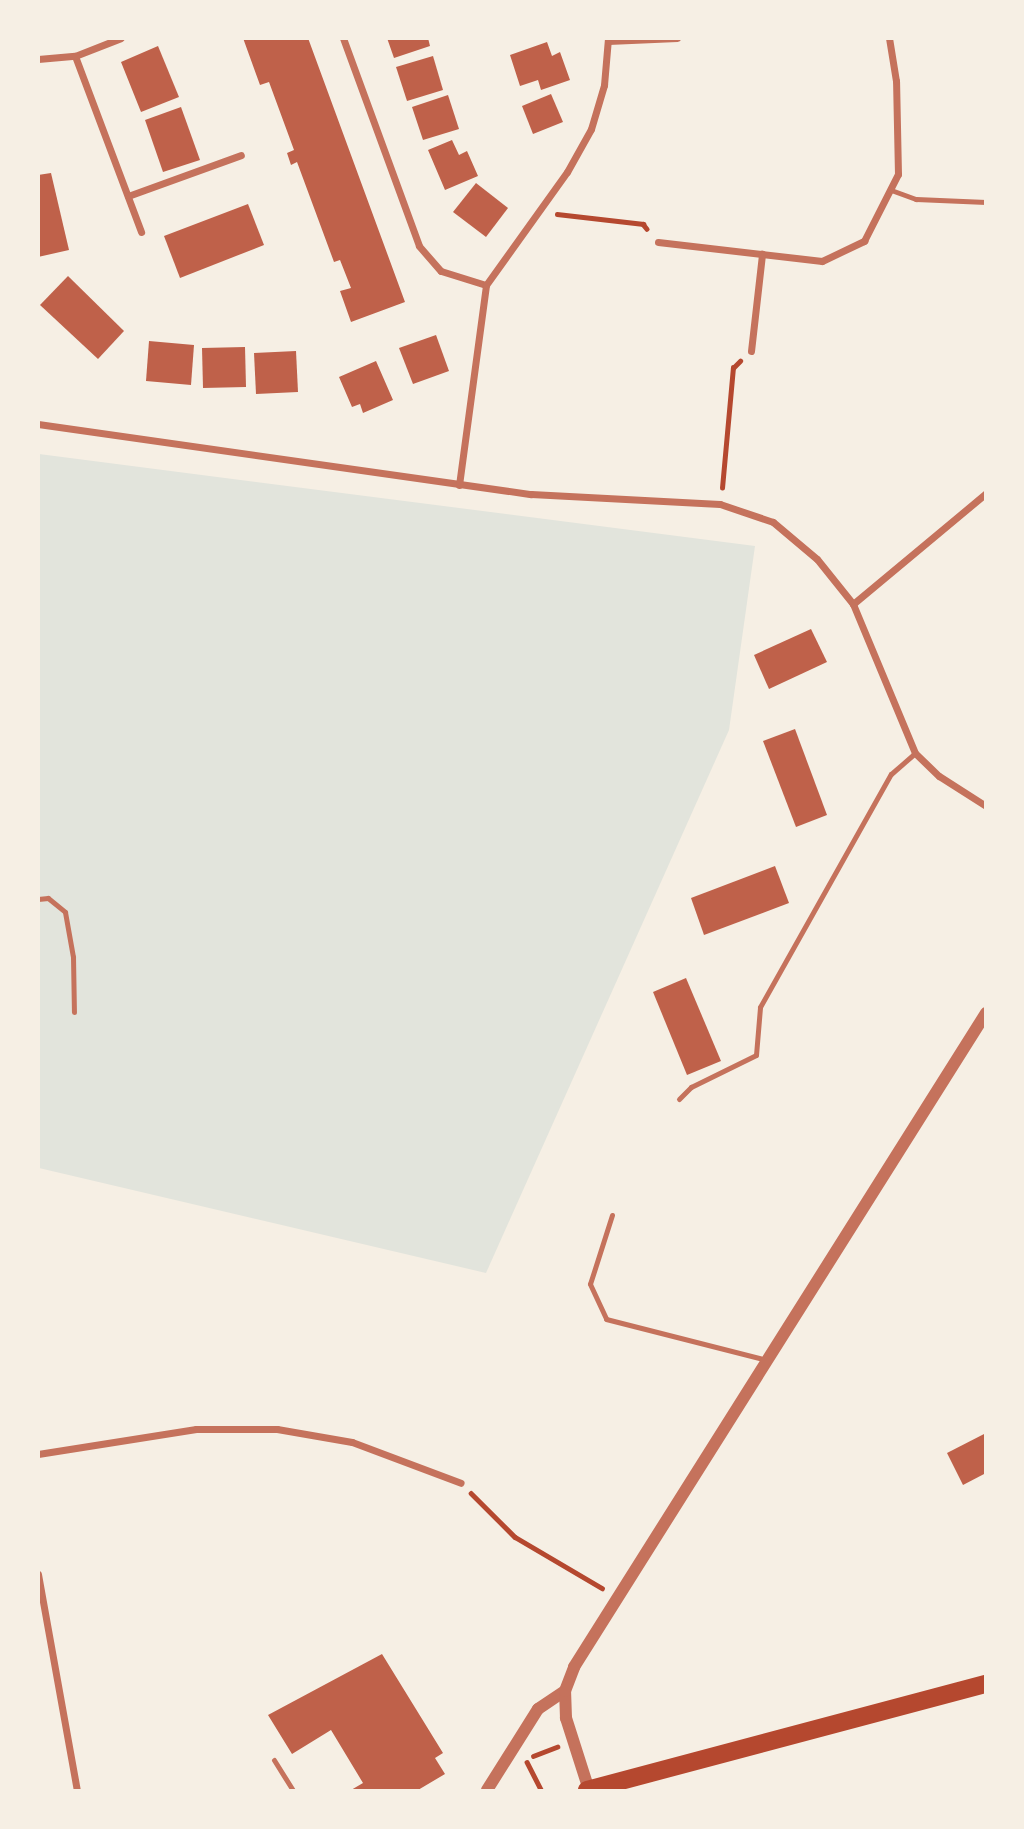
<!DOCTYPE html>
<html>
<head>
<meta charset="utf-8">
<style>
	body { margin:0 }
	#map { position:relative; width:1024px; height:1829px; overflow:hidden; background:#f6efe4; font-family:"Source Serif 4",serif }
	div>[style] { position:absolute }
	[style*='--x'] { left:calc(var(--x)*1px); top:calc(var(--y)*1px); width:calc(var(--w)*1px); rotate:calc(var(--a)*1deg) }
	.green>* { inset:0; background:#e2e4dc }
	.building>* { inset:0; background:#bf614a }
	.path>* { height:4.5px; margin:-2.25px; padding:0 2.25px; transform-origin:2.25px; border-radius:2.25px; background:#b5482f }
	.service>* { height:5px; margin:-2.5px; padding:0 2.5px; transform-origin:2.5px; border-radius:2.5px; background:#c5725c }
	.minor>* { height:7px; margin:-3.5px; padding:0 3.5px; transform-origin:3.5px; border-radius:3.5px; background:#c5725c }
	.tertiary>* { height:12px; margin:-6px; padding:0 6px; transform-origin:6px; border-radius:6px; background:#c5725c }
	.primary>* { height:18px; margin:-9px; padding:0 9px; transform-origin:9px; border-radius:9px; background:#b5482f }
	span { translate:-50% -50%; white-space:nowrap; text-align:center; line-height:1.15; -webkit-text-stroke:5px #f6efe4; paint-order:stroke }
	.frame { position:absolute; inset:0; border:40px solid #f6efe4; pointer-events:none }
</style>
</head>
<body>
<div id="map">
	<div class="green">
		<i style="clip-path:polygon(39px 454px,755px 546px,729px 730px,486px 1273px,39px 1168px)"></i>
	</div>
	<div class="building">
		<i style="clip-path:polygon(243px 38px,308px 38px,405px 302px,351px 322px,340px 291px,351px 288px,340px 260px,334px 262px,297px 162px,291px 165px,287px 153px,294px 150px,269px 82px,260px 85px)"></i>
		<i style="clip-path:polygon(387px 38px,428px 38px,430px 46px,394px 58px)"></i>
		<i style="clip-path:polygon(547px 42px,552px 56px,560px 52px,570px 80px,541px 90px,538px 80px,520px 86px,510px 55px)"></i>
		<i style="clip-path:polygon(158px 46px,179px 97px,141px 112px,121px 62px)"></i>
		<i style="clip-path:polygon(433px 56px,443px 90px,407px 101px,396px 67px)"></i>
		<i style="clip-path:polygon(551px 94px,563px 122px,533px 134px,522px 106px)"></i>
		<i style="clip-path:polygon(448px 95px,459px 129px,423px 140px,412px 107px)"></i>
		<i style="clip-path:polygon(181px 107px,200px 160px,163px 172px,145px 120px)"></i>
		<i style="clip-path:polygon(452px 140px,459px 155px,467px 151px,478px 176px,445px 190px,428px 150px)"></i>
		<i style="clip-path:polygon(51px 173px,69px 250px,38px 257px,38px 175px)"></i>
		<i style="clip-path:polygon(476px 183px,508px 208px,486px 237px,453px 212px)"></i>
		<i style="clip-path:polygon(248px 204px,264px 245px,180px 278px,164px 236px)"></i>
		<i style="clip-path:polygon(68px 276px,124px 331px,98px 359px,40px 305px)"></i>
		<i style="clip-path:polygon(436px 335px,449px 371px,413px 384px,399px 348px)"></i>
		<i style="clip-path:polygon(149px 341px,194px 345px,191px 385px,146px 381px)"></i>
		<i style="clip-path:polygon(245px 347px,246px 387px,203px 388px,202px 348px)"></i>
		<i style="clip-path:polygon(296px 351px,298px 392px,256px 394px,254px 353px)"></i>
		<i style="clip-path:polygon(376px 361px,393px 400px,363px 413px,360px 404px,352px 407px,339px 377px)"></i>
		<i style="clip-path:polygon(811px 629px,827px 662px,769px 689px,754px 655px)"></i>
		<i style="clip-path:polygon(795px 729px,827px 815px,796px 827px,763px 741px)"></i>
		<i style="clip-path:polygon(775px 866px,789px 903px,704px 935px,691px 898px)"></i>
		<i style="clip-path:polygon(686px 978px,721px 1061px,687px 1075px,653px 992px)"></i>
		<i style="clip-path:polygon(986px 1433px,986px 1473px,963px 1485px,947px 1453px)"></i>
		<i style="clip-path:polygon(382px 1654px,443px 1753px,435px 1758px,445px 1774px,418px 1790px,351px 1790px,363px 1783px,331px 1730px,292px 1754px,268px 1715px)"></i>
	</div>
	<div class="path">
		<i style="--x:557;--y:214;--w:87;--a:6.6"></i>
		<i style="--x:643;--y:224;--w:6;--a:51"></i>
		<i style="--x:722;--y:488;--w:121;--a:-84.8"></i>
		<i style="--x:733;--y:368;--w:10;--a:-45"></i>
		<i style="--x:471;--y:1493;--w:62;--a:45"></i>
		<i style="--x:515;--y:1537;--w:101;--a:30.4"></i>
		<i style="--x:533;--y:1756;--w:26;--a:-21"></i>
		<i style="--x:527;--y:1762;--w:31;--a:63"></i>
	</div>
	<div class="service">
		<i style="--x:891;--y:190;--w:27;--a:20"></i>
		<i style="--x:916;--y:199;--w:70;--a:2.5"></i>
		<i style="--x:38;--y:899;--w:10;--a:-6"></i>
		<i style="--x:48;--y:898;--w:22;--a:39"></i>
		<i style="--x:65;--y:912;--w:46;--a:79.9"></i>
		<i style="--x:73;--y:957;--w:55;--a:89"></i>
		<i style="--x:679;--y:1099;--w:17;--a:-45"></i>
		<i style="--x:691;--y:1087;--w:72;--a:-26.2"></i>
		<i style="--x:756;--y:1055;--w:48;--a:-85.2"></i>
		<i style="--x:760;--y:1007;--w:267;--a:-60.7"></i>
		<i style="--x:891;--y:774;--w:32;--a:-41"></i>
		<i style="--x:612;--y:1215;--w:72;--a:107.7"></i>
		<i style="--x:590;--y:1284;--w:38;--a:65"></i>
		<i style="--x:606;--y:1319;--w:166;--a:14.3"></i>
		<i style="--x:274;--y:1760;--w:36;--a:58"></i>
	</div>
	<div class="minor">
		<i style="--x:343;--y:38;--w:221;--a:69.9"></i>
		<i style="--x:419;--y:246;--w:33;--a:49"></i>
		<i style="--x:441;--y:271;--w:47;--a:17.3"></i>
		<i style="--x:608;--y:41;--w:69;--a:-2.5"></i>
		<i style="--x:75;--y:56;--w:188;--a:69.4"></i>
		<i style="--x:38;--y:59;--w:37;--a:-5"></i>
		<i style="--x:75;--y:56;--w:49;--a:-21.4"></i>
		<i style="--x:128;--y:196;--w:120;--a:-19.9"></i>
		<i style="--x:658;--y:242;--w:165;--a:6.6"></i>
		<i style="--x:822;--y:261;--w:47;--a:-25.5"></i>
		<i style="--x:864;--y:241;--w:75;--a:-63.1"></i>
		<i style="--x:898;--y:174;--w:93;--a:-91.2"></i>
		<i style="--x:896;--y:81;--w:44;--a:-99.2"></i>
		<i style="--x:751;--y:351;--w:98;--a:-83.5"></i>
		<i style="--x:38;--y:424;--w:498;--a:8.1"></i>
		<i style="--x:531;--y:494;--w:189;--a:3"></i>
		<i style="--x:720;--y:504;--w:56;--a:18.8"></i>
		<i style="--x:773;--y:522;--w:57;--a:40.1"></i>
		<i style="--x:817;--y:559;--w:58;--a:51.3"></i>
		<i style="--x:853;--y:604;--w:161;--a:67.4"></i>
		<i style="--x:915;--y:753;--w:33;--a:44"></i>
		<i style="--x:939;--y:776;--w:56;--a:32.6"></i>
		<i style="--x:459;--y:485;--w:202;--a:-82.3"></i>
		<i style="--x:486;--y:285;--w:139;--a:-54.4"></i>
		<i style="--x:567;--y:172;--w:49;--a:-60.8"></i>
		<i style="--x:591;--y:129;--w:46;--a:-73.5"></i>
		<i style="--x:604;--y:85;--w:47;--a:-85.1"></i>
		<i style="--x:853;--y:604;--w:173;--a:-39.8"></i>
		<i style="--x:38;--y:1454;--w:160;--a:-9"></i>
		<i style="--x:196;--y:1429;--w:81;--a:0"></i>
		<i style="--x:277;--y:1429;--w:76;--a:9.8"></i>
		<i style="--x:352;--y:1442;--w:116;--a:20.6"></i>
		<i style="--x:38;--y:1574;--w:219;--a:79.8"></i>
	</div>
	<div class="tertiary">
		<i style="--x:487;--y:1790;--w:96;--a:-57.8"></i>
		<i style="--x:538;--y:1709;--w:32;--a:-34"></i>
		<i style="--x:589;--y:1790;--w:76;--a:-107.7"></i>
		<i style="--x:566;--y:1718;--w:27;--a:-92"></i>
		<i style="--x:565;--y:1691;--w:26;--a:-69"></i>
		<i style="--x:574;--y:1667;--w:773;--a:-57.79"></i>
	</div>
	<div class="primary">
		<i style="--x:587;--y:1790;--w:413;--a:-14.9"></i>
	</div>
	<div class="frame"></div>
</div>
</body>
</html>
